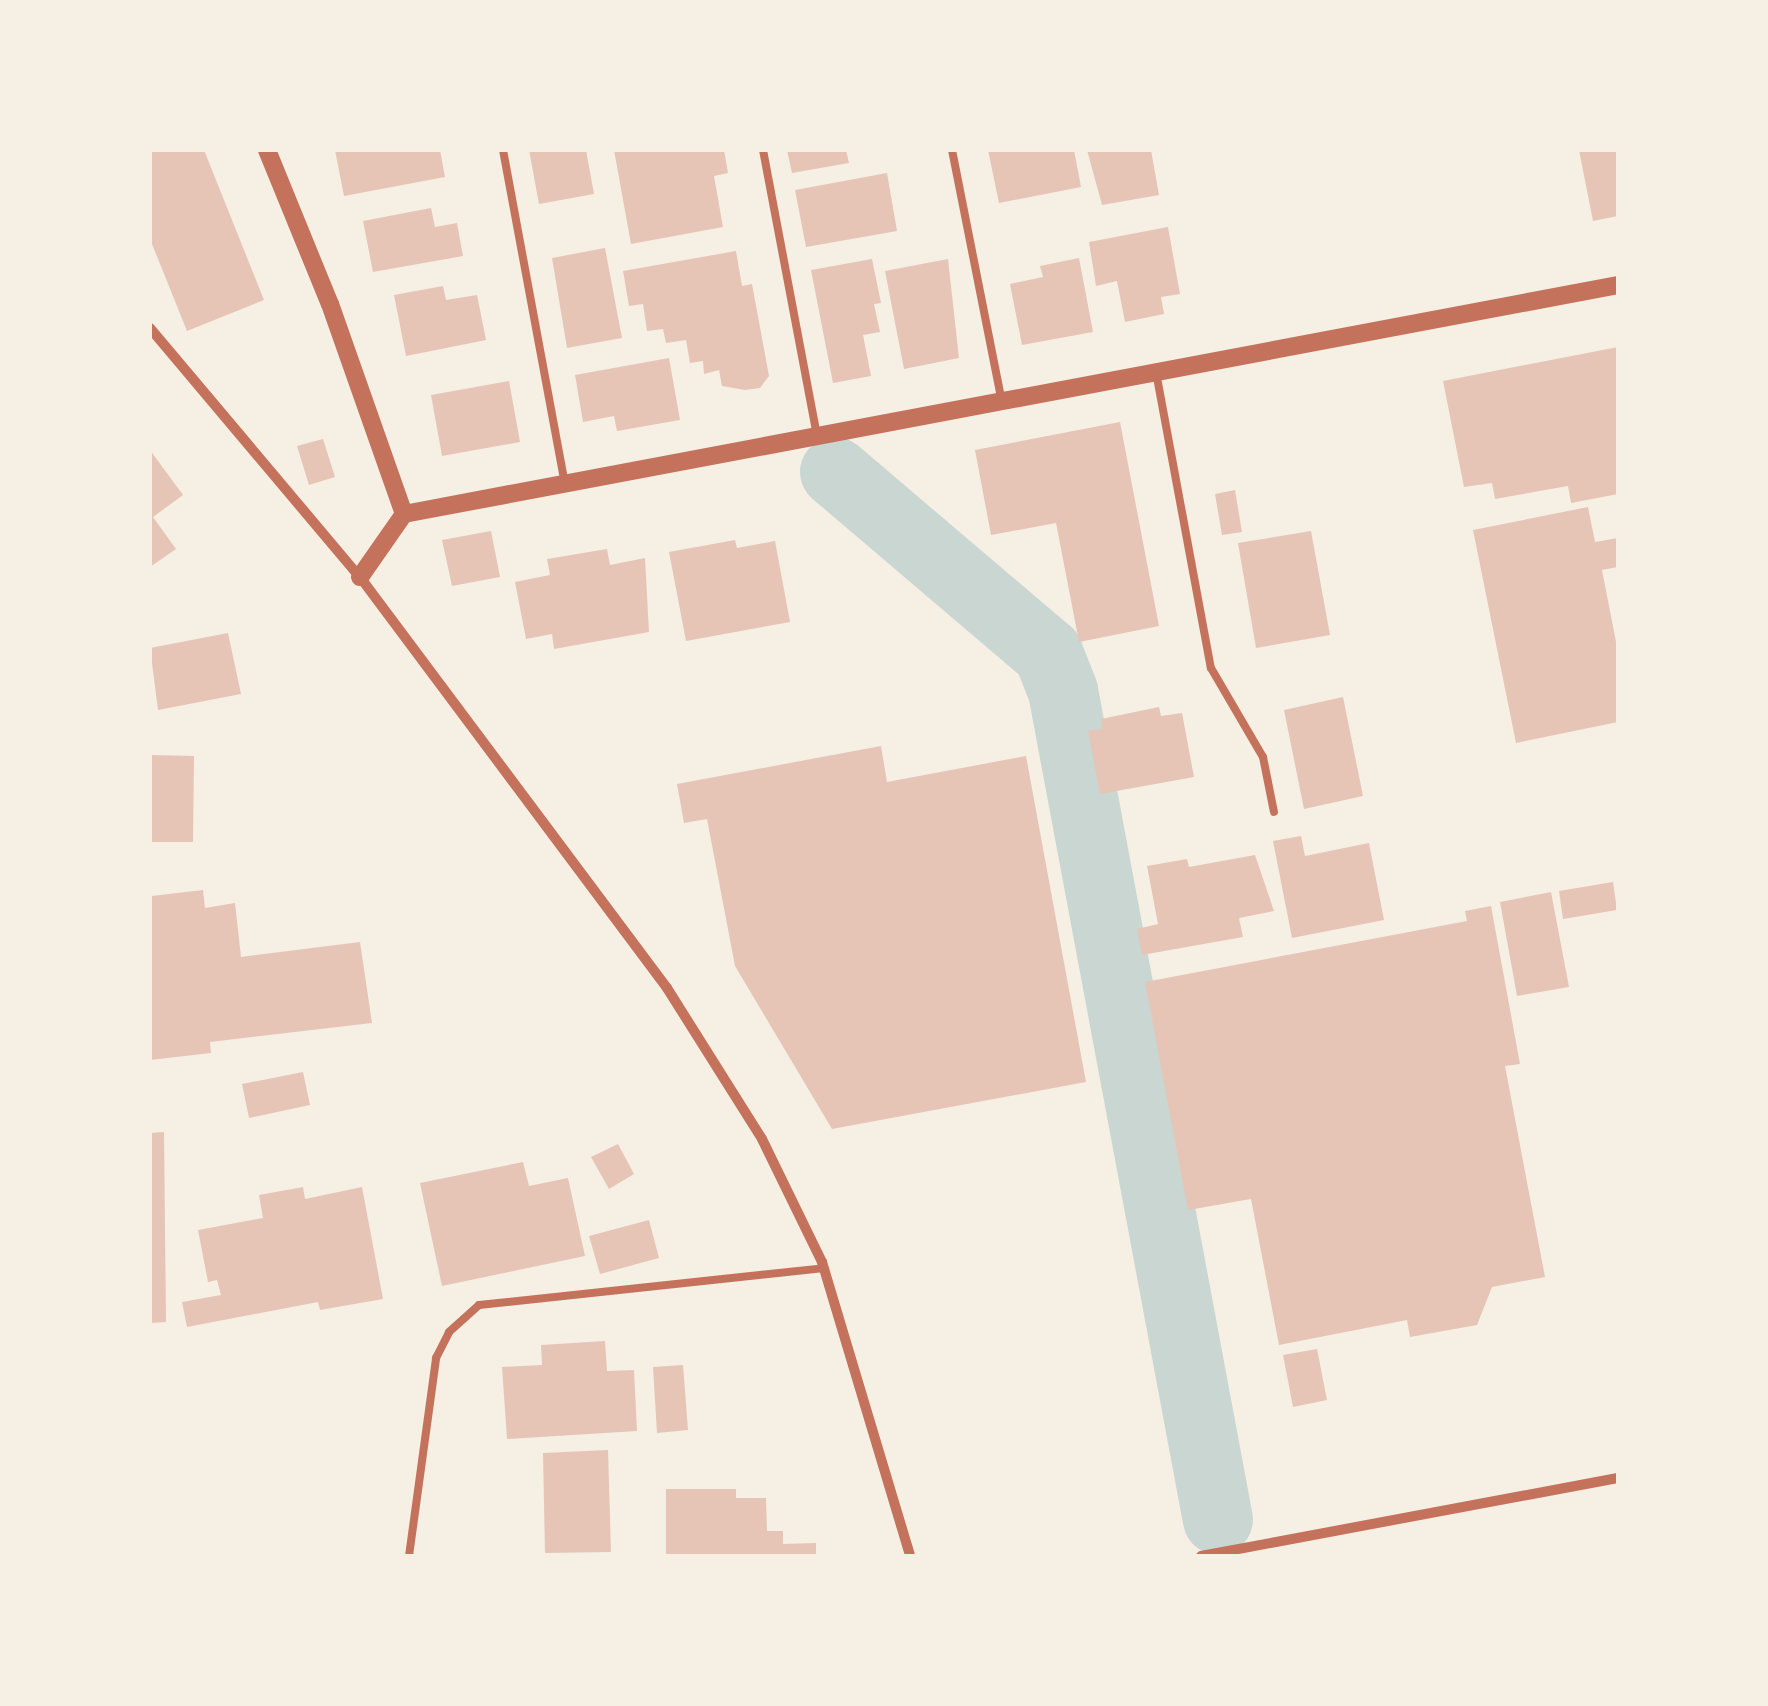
<!DOCTYPE html>
<html>
<head>
<meta charset="utf-8">
<style>
	body { margin:0 }
	#map { position:relative; width:1768px; height:1706px; overflow:hidden; background:#f6efe4; font-family:Karla,sans-serif }
	div>[style] { position:absolute }
	[style*='--x'] { left:calc(var(--x)*1px); top:calc(var(--y)*1px); width:calc(var(--w)*1px); rotate:calc(var(--a)*1deg) }
	.canal>* { height:70px; margin:-35px; padding:0 35px; transform-origin:35px; border-radius:35px; background:#c9d6d2 }
	.building>* { inset:0; background:#e6c5b7 }
	.service>* { height:8px; margin:-4px; padding:0 4px; transform-origin:4px; border-radius:4px; background:#c5725c }
	.minor>* { height:10px; margin:-5px; padding:0 5px; transform-origin:5px; border-radius:5px; background:#c5725c }
	.tertiary>* { height:18px; margin:-9px; padding:0 9px; transform-origin:9px; border-radius:9px; background:#c5725c }
	span { translate:-50% -50%; white-space:nowrap; text-align:center; line-height:1.15; -webkit-text-stroke:8px #f6efe4; paint-order:stroke }
	.frame { position:absolute; inset:0; border:152px solid #f6efe4; pointer-events:none }
</style>
</head>
<body>
<div id="map">
	<div class="canal">
		<i style="--x:835;--y:472;--w:280;--a:40.4"></i>
		<i style="--x:1048;--y:653;--w:41;--a:68.5"></i>
		<i style="--x:1063;--y:691;--w:843;--a:79.41"></i>
	</div>
	<div class="building">
		<i style="clip-path:polygon(150px 150px,204px 150px,264px 300px,187px 331px,150px 239px)"></i>
		<i style="clip-path:polygon(335px 150px,440px 150px,445px 177px,344px 196px)"></i>
		<i style="clip-path:polygon(529px 150px,586px 150px,594px 194px,539px 204px)"></i>
		<i style="clip-path:polygon(614px 150px,724px 150px,728px 173px,714px 176px,723px 227px,631px 244px)"></i>
		<i style="clip-path:polygon(787px 150px,846px 150px,849px 163px,792px 173px)"></i>
		<i style="clip-path:polygon(988px 150px,1074px 150px,1081px 187px,999px 203px)"></i>
		<i style="clip-path:polygon(1087px 150px,1151px 150px,1159px 195px,1102px 205px)"></i>
		<i style="clip-path:polygon(1579px 150px,1618px 150px,1618px 216px,1593px 221px)"></i>
		<i style="clip-path:polygon(887px 173px,897px 231px,806px 247px,795px 190px)"></i>
		<i style="clip-path:polygon(431px 208px,435px 227px,457px 223px,463px 256px,373px 272px,363px 221px)"></i>
		<i style="clip-path:polygon(1168px 227px,1180px 294px,1161px 297px,1164px 314px,1125px 322px,1117px 281px,1096px 286px,1089px 242px)"></i>
		<i style="clip-path:polygon(605px 248px,622px 338px,567px 348px,552px 258px)"></i>
		<i style="clip-path:polygon(736px 251px,742px 286px,752px 284px,769px 376px,760px 388px,745px 390px,722px 386px,719px 370px,704px 374px,703px 361px,690px 363px,686px 340px,666px 343px,663px 329px,647px 331px,643px 304px,629px 306px,623px 271px)"></i>
		<i style="clip-path:polygon(1079px 258px,1093px 332px,1022px 345px,1010px 284px,1043px 277px,1040px 266px)"></i>
		<i style="clip-path:polygon(872px 259px,881px 303px,874px 304px,880px 332px,863px 335px,871px 376px,833px 383px,811px 270px)"></i>
		<i style="clip-path:polygon(948px 259px,959px 358px,904px 369px,885px 271px)"></i>
		<i style="clip-path:polygon(443px 286px,446px 300px,477px 295px,486px 340px,406px 356px,394px 295px)"></i>
		<i style="clip-path:polygon(1618px 347px,1618px 494px,1571px 503px,1568px 486px,1495px 499px,1492px 483px,1464px 487px,1443px 381px)"></i>
		<i style="clip-path:polygon(669px 358px,680px 420px,617px 431px,614px 416px,583px 422px,575px 375px)"></i>
		<i style="clip-path:polygon(509px 381px,520px 442px,442px 456px,431px 395px)"></i>
		<i style="clip-path:polygon(1120px 422px,1159px 626px,1079px 642px,1056px 523px,991px 535px,975px 450px)"></i>
		<i style="clip-path:polygon(323px 439px,335px 477px,309px 485px,297px 446px)"></i>
		<i style="clip-path:polygon(150px 450px,183px 495px,153px 517px,176px 549px,150px 567px)"></i>
		<i style="clip-path:polygon(1235px 490px,1242px 532px,1222px 535px,1215px 494px)"></i>
		<i style="clip-path:polygon(1588px 507px,1595px 542px,1618px 538px,1618px 567px,1602px 570px,1618px 652px,1618px 722px,1516px 743px,1473px 530px)"></i>
		<i style="clip-path:polygon(491px 531px,500px 577px,452px 586px,442px 540px)"></i>
		<i style="clip-path:polygon(1311px 531px,1330px 635px,1256px 648px,1238px 543px)"></i>
		<i style="clip-path:polygon(735px 540px,737px 548px,775px 541px,790px 622px,686px 641px,669px 552px)"></i>
		<i style="clip-path:polygon(607px 549px,610px 565px,645px 558px,649px 632px,554px 649px,552px 634px,526px 639px,515px 582px,550px 575px,547px 559px)"></i>
		<i style="clip-path:polygon(228px 633px,241px 694px,158px 710px,150px 648px)"></i>
		<i style="clip-path:polygon(1343px 697px,1363px 796px,1304px 809px,1284px 710px)"></i>
		<i style="clip-path:polygon(1159px 707px,1161px 716px,1182px 713px,1194px 777px,1100px 794px,1088px 731px,1102px 729px,1101px 719px)"></i>
		<i style="clip-path:polygon(881px 746px,887px 782px,1026px 756px,1086px 1082px,832px 1129px,735px 966px,707px 819px,684px 823px,677px 784px)"></i>
		<i style="clip-path:polygon(150px 755px,194px 756px,193px 842px,150px 842px)"></i>
		<i style="clip-path:polygon(1301px 836px,1305px 856px,1369px 843px,1384px 920px,1292px 938px,1273px 841px)"></i>
		<i style="clip-path:polygon(1255px 855px,1274px 911px,1239px 918px,1243px 937px,1142px 955px,1137px 929px,1158px 924px,1147px 866px,1187px 859px,1189px 867px)"></i>
		<i style="clip-path:polygon(1613px 882px,1617px 910px,1563px 919px,1559px 891px)"></i>
		<i style="clip-path:polygon(203px 890px,205px 908px,235px 903px,241px 957px,360px 942px,372px 1023px,210px 1042px,211px 1053px,150px 1060px,152px 896px)"></i>
		<i style="clip-path:polygon(1551px 892px,1569px 987px,1517px 996px,1500px 902px)"></i>
		<i style="clip-path:polygon(1491px 906px,1520px 1064px,1505px 1066px,1545px 1277px,1492px 1287px,1477px 1325px,1410px 1337px,1407px 1320px,1279px 1345px,1251px 1199px,1188px 1210px,1145px 982px,1467px 921px,1465px 911px)"></i>
		<i style="clip-path:polygon(303px 1072px,310px 1105px,249px 1118px,242px 1084px)"></i>
		<i style="clip-path:polygon(164px 1132px,166px 1322px,150px 1323px,150px 1133px)"></i>
		<i style="clip-path:polygon(618px 1144px,634px 1174px,609px 1189px,591px 1157px)"></i>
		<i style="clip-path:polygon(523px 1162px,529px 1186px,568px 1178px,585px 1256px,442px 1286px,420px 1183px)"></i>
		<i style="clip-path:polygon(303px 1187px,305px 1199px,362px 1187px,383px 1299px,320px 1310px,318px 1302px,187px 1327px,182px 1302px,221px 1295px,217px 1280px,208px 1282px,198px 1230px,263px 1218px,259px 1195px)"></i>
		<i style="clip-path:polygon(649px 1220px,659px 1258px,600px 1274px,589px 1236px)"></i>
		<i style="clip-path:polygon(605px 1341px,607px 1371px,634px 1370px,637px 1431px,507px 1439px,502px 1367px,542px 1365px,541px 1345px)"></i>
		<i style="clip-path:polygon(1317px 1349px,1327px 1400px,1293px 1407px,1283px 1355px)"></i>
		<i style="clip-path:polygon(683px 1365px,688px 1430px,657px 1433px,653px 1367px)"></i>
		<i style="clip-path:polygon(608px 1450px,611px 1552px,545px 1553px,543px 1453px)"></i>
		<i style="clip-path:polygon(666px 1489px,736px 1489px,736px 1498px,766px 1498px,767px 1531px,783px 1531px,783px 1544px,816px 1543px,816px 1556px,666px 1554px)"></i>
	</div>
	<div class="service">
		<i style="--x:503;--y:150;--w:340;--a:79.5"></i>
		<i style="--x:763;--y:150;--w:292;--a:79.3"></i>
		<i style="--x:952;--y:150;--w:257;--a:78.8"></i>
		<i style="--x:1156;--y:372;--w:301;--a:79.5"></i>
		<i style="--x:1211;--y:668;--w:103;--a:59.7"></i>
		<i style="--x:1263;--y:757;--w:56;--a:78.7"></i>
		<i style="--x:409;--y:1556;--w:200;--a:-82.2"></i>
		<i style="--x:436;--y:1358;--w:29;--a:-63"></i>
		<i style="--x:449;--y:1332;--w:40;--a:-42"></i>
		<i style="--x:479;--y:1305;--w:347;--a:-6.1"></i>
	</div>
	<div class="minor">
		<i style="--x:150;--y:328;--w:326;--a:49.9"></i>
		<i style="--x:360;--y:577;--w:513;--a:53.24"></i>
		<i style="--x:667;--y:988;--w:178;--a:57.8"></i>
		<i style="--x:762;--y:1139;--w:137;--a:64"></i>
		<i style="--x:822;--y:1262;--w:307;--a:73.3"></i>
		<i style="--x:1201;--y:1556;--w:424;--a:-10.6"></i>
	</div>
	<div class="tertiary">
		<i style="--x:267;--y:150;--w:166;--a:67.8"></i>
		<i style="--x:330;--y:304;--w:223;--a:70.6"></i>
		<i style="--x:360;--y:577;--w:77;--a:-55.1"></i>
		<i style="--x:404;--y:514;--w:1235;--a:-10.68"></i>
	</div>
	<div class="frame"></div>
</div>
</body>
</html>
